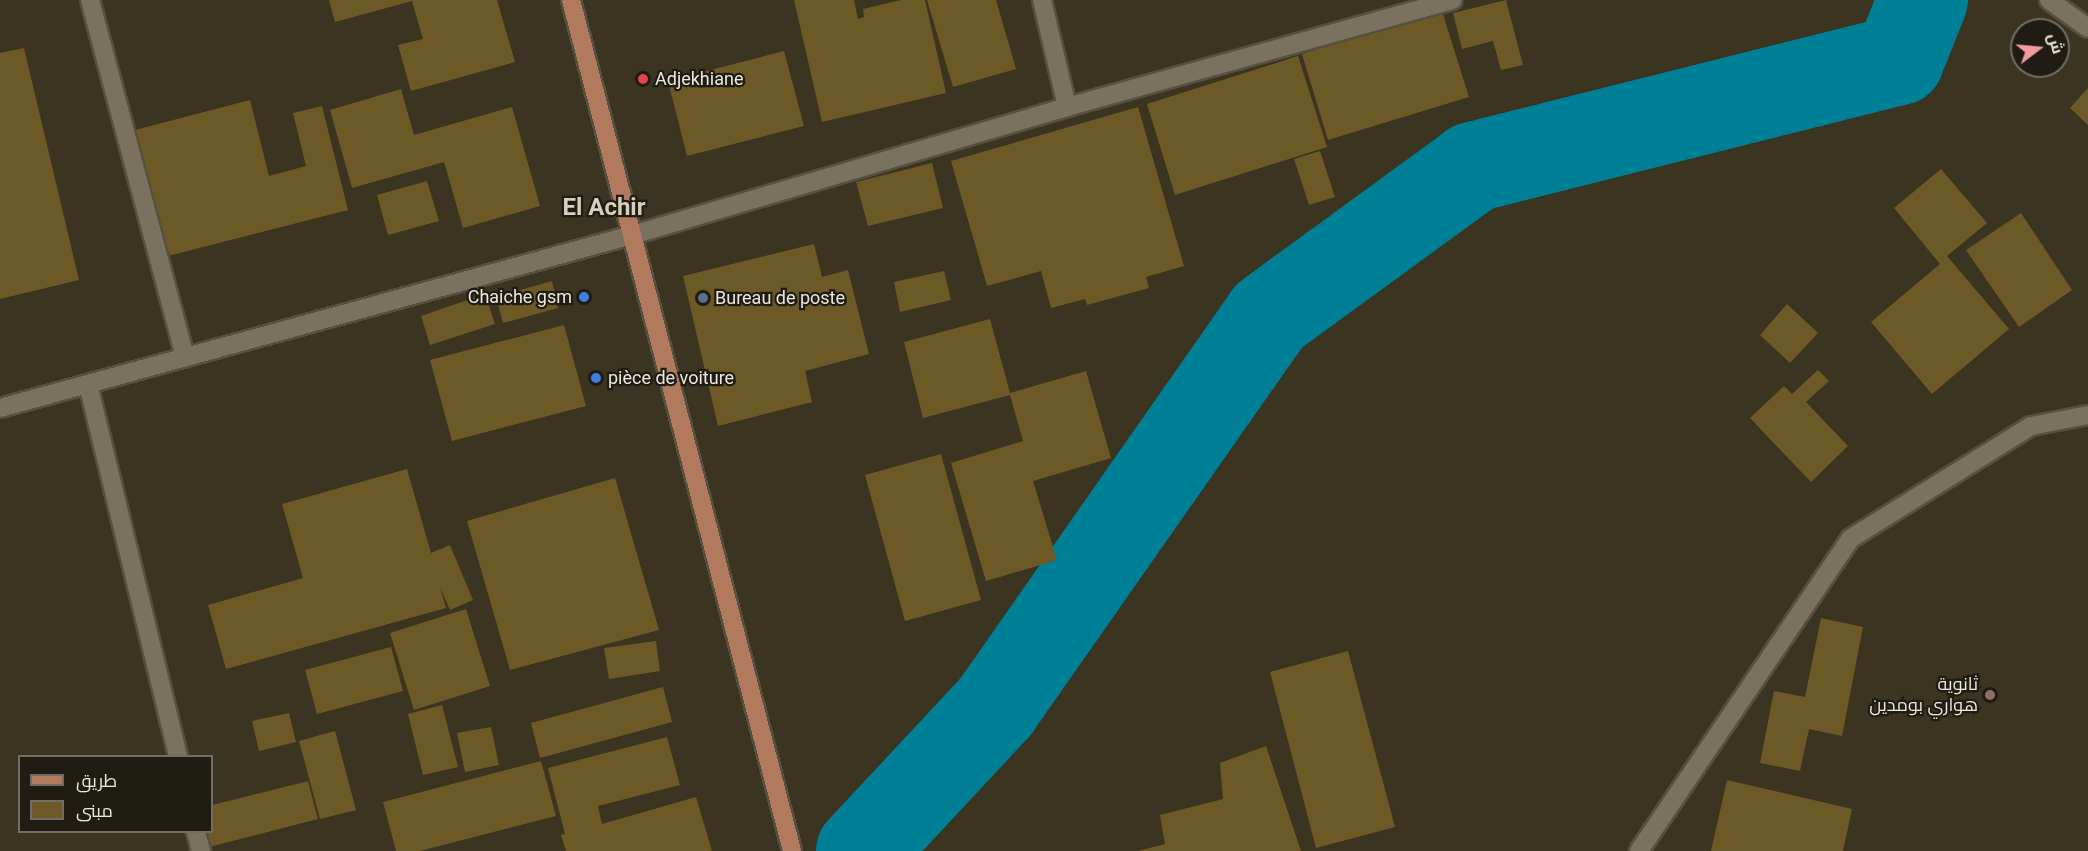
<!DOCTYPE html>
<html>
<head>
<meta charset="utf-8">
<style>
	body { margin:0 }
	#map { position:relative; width:2088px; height:851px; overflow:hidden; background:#3b3421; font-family:Roboto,Cairo,sans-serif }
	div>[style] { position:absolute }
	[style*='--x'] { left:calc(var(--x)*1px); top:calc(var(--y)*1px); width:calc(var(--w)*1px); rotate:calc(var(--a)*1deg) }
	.river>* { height:90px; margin:-45px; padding:0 45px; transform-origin:45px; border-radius:45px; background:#008097 }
	.building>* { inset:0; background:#6c5925 }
	.roads { filter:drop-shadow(2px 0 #565040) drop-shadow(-2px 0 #565040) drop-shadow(0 2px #565040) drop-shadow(0 -2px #565040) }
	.minor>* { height:18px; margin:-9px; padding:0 9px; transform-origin:9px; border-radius:9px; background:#7a725e }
	.major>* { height:18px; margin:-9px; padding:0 9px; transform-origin:9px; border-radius:9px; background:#b27a5d }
	.dots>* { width:16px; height:16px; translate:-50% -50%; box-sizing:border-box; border:3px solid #1f1c14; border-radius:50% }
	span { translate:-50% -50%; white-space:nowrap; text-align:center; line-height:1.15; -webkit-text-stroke:4.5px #1f1c14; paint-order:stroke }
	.poi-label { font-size:18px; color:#ebe7db }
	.left { translate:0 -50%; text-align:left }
	.right { translate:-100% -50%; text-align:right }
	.district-label { font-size:24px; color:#d8cfb8; font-weight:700 }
	.legend { position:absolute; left:18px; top:755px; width:195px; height:78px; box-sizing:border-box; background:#1f1c14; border:2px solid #716d64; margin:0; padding:8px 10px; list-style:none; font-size:18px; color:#ebe7db }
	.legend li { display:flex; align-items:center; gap:12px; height:30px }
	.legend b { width:30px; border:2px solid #716d64 }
	.north { position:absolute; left:2010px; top:18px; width:60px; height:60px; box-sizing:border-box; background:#1f1c14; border:2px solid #716d64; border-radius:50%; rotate:74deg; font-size:16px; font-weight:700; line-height:24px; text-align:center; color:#ebe7db }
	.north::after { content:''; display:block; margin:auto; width:21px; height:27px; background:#f49aa1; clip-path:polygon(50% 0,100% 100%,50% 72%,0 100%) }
</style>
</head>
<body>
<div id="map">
	<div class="river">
		<i style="--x:861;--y:851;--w:198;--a:-47"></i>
		<i style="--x:996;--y:706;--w:476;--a:-55"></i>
		<i style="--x:1269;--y:316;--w:253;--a:-36.1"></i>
		<i style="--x:1473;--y:167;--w:439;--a:-14.1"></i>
		<i style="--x:1899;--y:60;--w:65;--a:-68.2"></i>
	</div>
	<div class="building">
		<i style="clip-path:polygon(329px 0,497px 0,515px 62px,411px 91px,398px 45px,423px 39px,412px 1px,335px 22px)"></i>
		<i style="clip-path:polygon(794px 0,854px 0,858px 19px,864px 17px,863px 9px,901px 0,925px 0,946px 93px,822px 122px)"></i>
		<i style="clip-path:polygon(927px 0,996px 0,1016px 69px,953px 87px)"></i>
		<i style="clip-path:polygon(1506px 0,1523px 65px,1501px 70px,1493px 41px,1462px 49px,1453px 13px)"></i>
		<i style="clip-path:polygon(1442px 11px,1469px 97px,1328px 140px,1302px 54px)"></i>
		<i style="clip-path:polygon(24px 48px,79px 280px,0 299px,0 53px)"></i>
		<i style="clip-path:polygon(784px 51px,804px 126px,687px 156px,668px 81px)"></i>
		<i style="clip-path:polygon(1298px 56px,1327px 147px,1175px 195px,1147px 104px)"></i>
		<i style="clip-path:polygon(2088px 88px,2088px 125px,2070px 108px)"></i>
		<i style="clip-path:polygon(401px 89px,414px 135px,512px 107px,540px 206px,463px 228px,444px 162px,352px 188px,330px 110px)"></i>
		<i style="clip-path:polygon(250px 100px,269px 176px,306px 166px,293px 113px,322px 106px,348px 210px,168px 256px,135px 130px)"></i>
		<i style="clip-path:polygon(1138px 107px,1184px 266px,1146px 277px,1149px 288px,1087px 305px,1085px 299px,1051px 308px,1041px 271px,987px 286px,951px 161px)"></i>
		<i style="clip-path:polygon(1320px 151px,1335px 197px,1309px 205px,1294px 159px)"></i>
		<i style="clip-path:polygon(932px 163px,943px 208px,868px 226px,856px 182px)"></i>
		<i style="clip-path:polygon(1941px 169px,1987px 223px,1947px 256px,2009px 329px,1932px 394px,1871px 322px,1940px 264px,1894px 208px)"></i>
		<i style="clip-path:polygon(427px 181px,439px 221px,388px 235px,377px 195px)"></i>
		<i style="clip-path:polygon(2021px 213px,2072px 290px,2019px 327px,1966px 250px)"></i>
		<i style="clip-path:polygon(814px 244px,822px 277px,848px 270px,869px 354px,805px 371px,812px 402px,718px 426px,683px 276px)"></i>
		<i style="clip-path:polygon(944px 271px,951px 300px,900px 312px,894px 282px)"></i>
		<i style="clip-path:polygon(552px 281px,558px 308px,503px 323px,496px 297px)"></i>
		<i style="clip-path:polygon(485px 294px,495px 324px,430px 345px,421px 316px)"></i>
		<i style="clip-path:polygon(1787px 304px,1818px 333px,1790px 363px,1760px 335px)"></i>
		<i style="clip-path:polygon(990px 319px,1010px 393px,1086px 371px,1111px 458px,1033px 481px,1057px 560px,986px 581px,951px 463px,1023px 441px,1010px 395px,923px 418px,904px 342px)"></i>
		<i style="clip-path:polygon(564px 325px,586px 406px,452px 441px,430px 360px)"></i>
		<i style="clip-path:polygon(1818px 370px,1829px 381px,1806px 402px,1848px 446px,1811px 482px,1750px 418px,1784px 386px,1792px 394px)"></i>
		<i style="clip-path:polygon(941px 454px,981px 600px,905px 621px,865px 475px)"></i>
		<i style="clip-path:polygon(407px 469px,431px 553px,450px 545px,473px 600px,450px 610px,440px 587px,446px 608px,226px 669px,208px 605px,303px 578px,282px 504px)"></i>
		<i style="clip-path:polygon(615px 478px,659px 630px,510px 670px,467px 521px)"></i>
		<i style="clip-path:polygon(466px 609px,490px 686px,414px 710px,390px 633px)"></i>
		<i style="clip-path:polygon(1821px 618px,1863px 627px,1842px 736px,1809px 729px,1800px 771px,1760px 763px,1774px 691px,1805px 697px)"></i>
		<i style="clip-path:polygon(656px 641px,660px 671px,609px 679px,604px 648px)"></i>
		<i style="clip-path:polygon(391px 647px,403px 691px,317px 714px,305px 670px)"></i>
		<i style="clip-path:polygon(1348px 651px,1395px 827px,1316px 848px,1270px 672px)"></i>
		<i style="clip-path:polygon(663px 687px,672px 722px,540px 758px,531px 723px)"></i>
		<i style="clip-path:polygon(442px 705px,458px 767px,423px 775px,408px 714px)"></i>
		<i style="clip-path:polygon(289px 713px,296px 742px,259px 751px,252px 721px)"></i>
		<i style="clip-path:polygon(491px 727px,499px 765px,465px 772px,457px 733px)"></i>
		<i style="clip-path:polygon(335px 731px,356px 810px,320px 819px,299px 741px)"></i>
		<i style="clip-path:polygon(667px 737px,680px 785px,598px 806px,602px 824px,696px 797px,712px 851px,566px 851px,561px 835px,565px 834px,548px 768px)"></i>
		<i style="clip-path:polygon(1266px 746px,1301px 851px,1138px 851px,1165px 844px,1160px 815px,1223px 799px,1220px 763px)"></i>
		<i style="clip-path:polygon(541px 761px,556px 816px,420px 851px,396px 851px,383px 802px)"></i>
		<i style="clip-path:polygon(1727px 780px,1852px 809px,1843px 851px,1711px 851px)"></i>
		<i style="clip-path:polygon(308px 781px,318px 819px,209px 847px,205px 832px,212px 832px,212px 805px)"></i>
	</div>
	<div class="roads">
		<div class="minor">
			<i style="--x:90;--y:0;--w:370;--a:75.1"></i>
			<i style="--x:1042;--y:0;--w:110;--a:76.8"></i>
			<i style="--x:2049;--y:0;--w:48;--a:35.7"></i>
			<i style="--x:88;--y:384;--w:383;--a:76.4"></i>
			<i style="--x:0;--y:408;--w:655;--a:-15.31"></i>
			<i style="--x:632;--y:235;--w:453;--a:-16.4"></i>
			<i style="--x:1067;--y:107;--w:400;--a:-15.5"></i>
			<i style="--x:196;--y:832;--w:20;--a:75"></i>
			<i style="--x:1639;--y:851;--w:377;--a:-55.9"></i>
			<i style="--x:1850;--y:539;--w:213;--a:-32"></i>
			<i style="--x:2031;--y:426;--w:58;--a:-10.9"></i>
		</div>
		<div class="major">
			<i style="--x:571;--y:0;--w:879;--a:75.44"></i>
		</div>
	</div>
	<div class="dots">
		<i style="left:643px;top:79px;background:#e0444e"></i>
		<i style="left:584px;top:297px;background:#3f7fe0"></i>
		<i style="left:703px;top:298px;background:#5c6f8a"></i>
		<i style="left:596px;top:378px;background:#3f7fe0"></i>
		<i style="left:1990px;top:695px;background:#8d6e63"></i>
	</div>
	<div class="poi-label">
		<span class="left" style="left:655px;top:79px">Adjekhiane</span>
		<span class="right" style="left:572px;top:297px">Chaiche gsm</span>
		<span class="left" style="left:715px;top:298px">Bureau de poste</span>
		<span class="left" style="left:608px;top:378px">pièce de voiture</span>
		<span class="right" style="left:1978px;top:695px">ثانوية<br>هواري بومدين</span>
	</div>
	<div class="district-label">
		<span style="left:604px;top:208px">El Achir</span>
	</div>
	<ul class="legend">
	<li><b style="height:8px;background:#b27a5d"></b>طريق</li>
	<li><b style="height:16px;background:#6c5925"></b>مبنى</li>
	</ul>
	<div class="north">ش</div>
</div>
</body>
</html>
